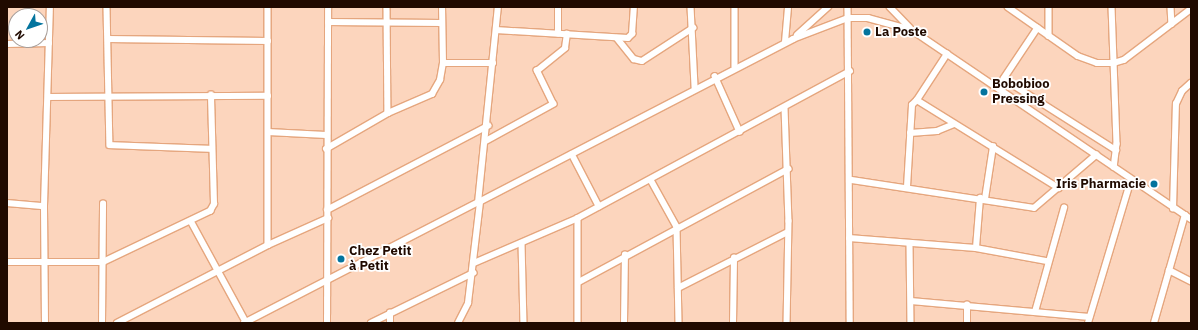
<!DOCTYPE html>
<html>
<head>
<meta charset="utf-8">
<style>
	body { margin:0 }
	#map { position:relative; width:1198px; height:330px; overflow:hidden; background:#fcd5bd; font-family:"IBM Plex Sans",sans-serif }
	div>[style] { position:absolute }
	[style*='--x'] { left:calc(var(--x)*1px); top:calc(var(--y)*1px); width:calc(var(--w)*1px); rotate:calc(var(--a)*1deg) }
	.roads { filter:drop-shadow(1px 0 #e5a67e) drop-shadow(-1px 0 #e5a67e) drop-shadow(0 1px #e5a67e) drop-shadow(0 -1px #e5a67e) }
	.minor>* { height:5.5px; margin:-2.75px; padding:0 2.75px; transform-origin:2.75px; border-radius:2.75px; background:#fff }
	.dots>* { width:11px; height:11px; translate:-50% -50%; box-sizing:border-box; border:2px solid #fff; border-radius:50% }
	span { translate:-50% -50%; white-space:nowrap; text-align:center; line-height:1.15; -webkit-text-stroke:3.5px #fff; paint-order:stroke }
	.poi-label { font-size:13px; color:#200a00; font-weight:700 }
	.left { translate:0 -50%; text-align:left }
	.right { translate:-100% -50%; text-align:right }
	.frame { position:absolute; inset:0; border:8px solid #200a00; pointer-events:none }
	.north { position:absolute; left:8px; top:8px; width:40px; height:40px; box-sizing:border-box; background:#fff; border:1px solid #a69d99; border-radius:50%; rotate:230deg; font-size:11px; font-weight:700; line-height:16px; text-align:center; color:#200a00 }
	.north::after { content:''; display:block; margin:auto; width:14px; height:18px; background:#03749e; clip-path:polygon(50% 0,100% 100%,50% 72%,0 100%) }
</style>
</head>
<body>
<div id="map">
	<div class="roads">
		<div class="minor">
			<i style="--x:107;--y:7;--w:138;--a:88.8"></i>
			<i style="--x:110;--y:145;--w:102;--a:2.2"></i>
			<i style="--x:268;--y:7;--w:238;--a:90"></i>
			<i style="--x:387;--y:7;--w:106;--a:89.5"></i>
			<i style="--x:691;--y:7;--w:80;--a:87.1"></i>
			<i style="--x:735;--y:7;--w:59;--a:90"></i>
			<i style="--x:848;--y:7;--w:316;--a:89.6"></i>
			<i style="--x:890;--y:7;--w:29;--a:46"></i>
			<i style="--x:1008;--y:7;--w:85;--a:35"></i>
			<i style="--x:1078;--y:56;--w:20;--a:20"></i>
			<i style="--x:1097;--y:63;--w:17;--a:0"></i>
			<i style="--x:1114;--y:63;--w:10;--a:-17"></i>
			<i style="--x:1124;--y:60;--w:84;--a:-37.3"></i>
			<i style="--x:1049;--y:7;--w:29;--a:90"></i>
			<i style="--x:1112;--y:7;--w:137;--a:87.9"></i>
			<i style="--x:1117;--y:144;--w:23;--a:97"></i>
			<i style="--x:1171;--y:7;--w:17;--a:87"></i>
			<i style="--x:328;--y:22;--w:114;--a:0.5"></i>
			<i style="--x:1038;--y:28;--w:61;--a:123.7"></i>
			<i style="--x:1004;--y:79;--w:133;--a:32.4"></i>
			<i style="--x:496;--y:30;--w:132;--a:3.5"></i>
			<i style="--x:628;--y:38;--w:6;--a:-45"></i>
			<i style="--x:632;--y:34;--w:27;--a:-86"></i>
			<i style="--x:558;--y:34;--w:27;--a:-90"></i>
			<i style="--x:797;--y:35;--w:42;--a:-42.1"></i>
			<i style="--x:617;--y:38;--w:27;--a:51"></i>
			<i style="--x:634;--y:59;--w:8;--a:14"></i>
			<i style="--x:642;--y:61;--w:61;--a:-32.9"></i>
			<i style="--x:108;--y:39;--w:160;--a:0.7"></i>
			<i style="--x:785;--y:42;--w:35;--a:-85"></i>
			<i style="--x:7;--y:44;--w:42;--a:-1.4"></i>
			<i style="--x:443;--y:63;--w:50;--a:0"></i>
			<i style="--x:715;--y:76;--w:61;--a:65.9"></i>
			<i style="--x:48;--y:97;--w:220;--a:-0.3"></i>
			<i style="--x:917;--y:100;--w:55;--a:-56.9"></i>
			<i style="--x:785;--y:108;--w:113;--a:88"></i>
			<i style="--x:789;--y:221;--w:102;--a:91.1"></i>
			<i style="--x:268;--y:132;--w:58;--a:3"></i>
			<i style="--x:910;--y:133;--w:27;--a:-4"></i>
			<i style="--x:937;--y:131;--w:18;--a:-22"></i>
			<i style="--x:486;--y:141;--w:77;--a:-28.9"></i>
			<i style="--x:553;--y:104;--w:37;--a:-116"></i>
			<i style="--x:537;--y:71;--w:36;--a:-39"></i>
			<i style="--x:565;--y:48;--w:14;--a:-82"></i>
			<i style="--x:326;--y:149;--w:72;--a:-30.1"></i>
			<i style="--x:388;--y:113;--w:48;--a:-23.4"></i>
			<i style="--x:432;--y:94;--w:16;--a:-60"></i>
			<i style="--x:440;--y:80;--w:17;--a:-80"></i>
			<i style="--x:443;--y:63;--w:56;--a:-91"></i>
			<i style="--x:572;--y:154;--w:59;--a:62.6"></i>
			<i style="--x:651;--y:180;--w:54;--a:61"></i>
			<i style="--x:677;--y:227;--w:96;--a:88.8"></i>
			<i style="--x:852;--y:180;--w:184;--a:8.7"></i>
			<i style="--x:1034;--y:208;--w:82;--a:-40.5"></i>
			<i style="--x:907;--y:187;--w:82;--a:-86.5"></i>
			<i style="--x:912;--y:105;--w:7;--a:-45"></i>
			<i style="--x:917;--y:100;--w:167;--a:31.8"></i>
			<i style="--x:985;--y:199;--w:53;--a:-81.3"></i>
			<i style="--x:481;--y:201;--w:352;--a:-27.4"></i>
			<i style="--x:793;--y:39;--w:59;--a:-20.9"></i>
			<i style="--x:848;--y:18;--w:20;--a:0"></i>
			<i style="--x:868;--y:18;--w:46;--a:15.3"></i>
			<i style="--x:912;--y:30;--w:337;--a:34.1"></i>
			<i style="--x:7;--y:203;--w:37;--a:5"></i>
			<i style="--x:478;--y:203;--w:197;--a:-84.2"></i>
			<i style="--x:1173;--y:209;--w:105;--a:-88.4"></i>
			<i style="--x:1176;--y:104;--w:14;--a:-65"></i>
			<i style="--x:1182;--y:91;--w:12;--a:-42"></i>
			<i style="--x:327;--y:210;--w:182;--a:-27.6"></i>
			<i style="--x:578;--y:218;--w:105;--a:90"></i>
			<i style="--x:191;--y:221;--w:115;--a:61.4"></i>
			<i style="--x:849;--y:238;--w:127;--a:4.5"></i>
			<i style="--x:976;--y:248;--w:72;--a:10.4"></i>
			<i style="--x:522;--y:243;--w:80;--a:88.6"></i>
			<i style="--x:910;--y:244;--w:79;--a:89.3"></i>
			<i style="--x:976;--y:248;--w:50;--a:-85.4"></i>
			<i style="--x:7;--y:262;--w:96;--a:0"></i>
			<i style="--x:103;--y:262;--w:119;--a:-25.5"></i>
			<i style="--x:210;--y:211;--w:8;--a:-60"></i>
			<i style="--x:214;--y:204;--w:109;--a:-91.6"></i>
			<i style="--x:474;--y:263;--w:113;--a:-23.4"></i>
			<i style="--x:578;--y:218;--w:309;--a:-28.4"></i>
			<i style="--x:1169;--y:270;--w:25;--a:27"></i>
			<i style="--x:579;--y:282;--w:238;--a:-28.4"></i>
			<i style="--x:678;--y:288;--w:123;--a:-27"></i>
			<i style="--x:911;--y:301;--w:179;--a:5.1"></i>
			<i style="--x:1035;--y:312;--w:108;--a:-74.4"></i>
			<i style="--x:45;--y:323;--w:117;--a:-90.5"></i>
			<i style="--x:44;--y:206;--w:199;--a:-88.3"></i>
			<i style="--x:102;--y:323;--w:119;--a:-89.5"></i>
			<i style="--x:117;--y:323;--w:170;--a:-27.3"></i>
			<i style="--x:268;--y:245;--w:66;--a:-24.2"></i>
			<i style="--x:244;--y:323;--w:263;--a:-27.3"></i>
			<i style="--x:327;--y:323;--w:316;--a:-89.8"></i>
			<i style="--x:371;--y:323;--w:114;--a:-26.1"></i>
			<i style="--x:390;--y:323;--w:10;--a:-90"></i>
			<i style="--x:458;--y:323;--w:22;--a:-63"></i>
			<i style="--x:468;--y:303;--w:101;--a:-83.2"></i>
			<i style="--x:624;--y:323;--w:68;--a:-89.2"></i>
			<i style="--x:733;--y:323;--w:65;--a:-89.1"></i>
			<i style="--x:967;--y:323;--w:18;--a:-90"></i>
			<i style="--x:1088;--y:323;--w:149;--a:-73.3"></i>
			<i style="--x:1154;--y:323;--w:112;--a:-74"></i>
		</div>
	</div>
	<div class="dots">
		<i style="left:867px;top:32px;background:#03749e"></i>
		<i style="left:984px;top:92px;background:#03749e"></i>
		<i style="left:1154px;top:184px;background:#03749e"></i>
		<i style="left:341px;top:259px;background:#03749e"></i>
	</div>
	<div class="poi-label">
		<span class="left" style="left:875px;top:32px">La Poste</span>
		<span class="left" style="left:992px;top:92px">Bobobioo<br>Pressing</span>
		<span class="right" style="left:1146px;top:184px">Iris Pharmacie</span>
		<span class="left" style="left:349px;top:259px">Chez Petit<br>à Petit</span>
	</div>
	<div class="frame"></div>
	<div class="north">N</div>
</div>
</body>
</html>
